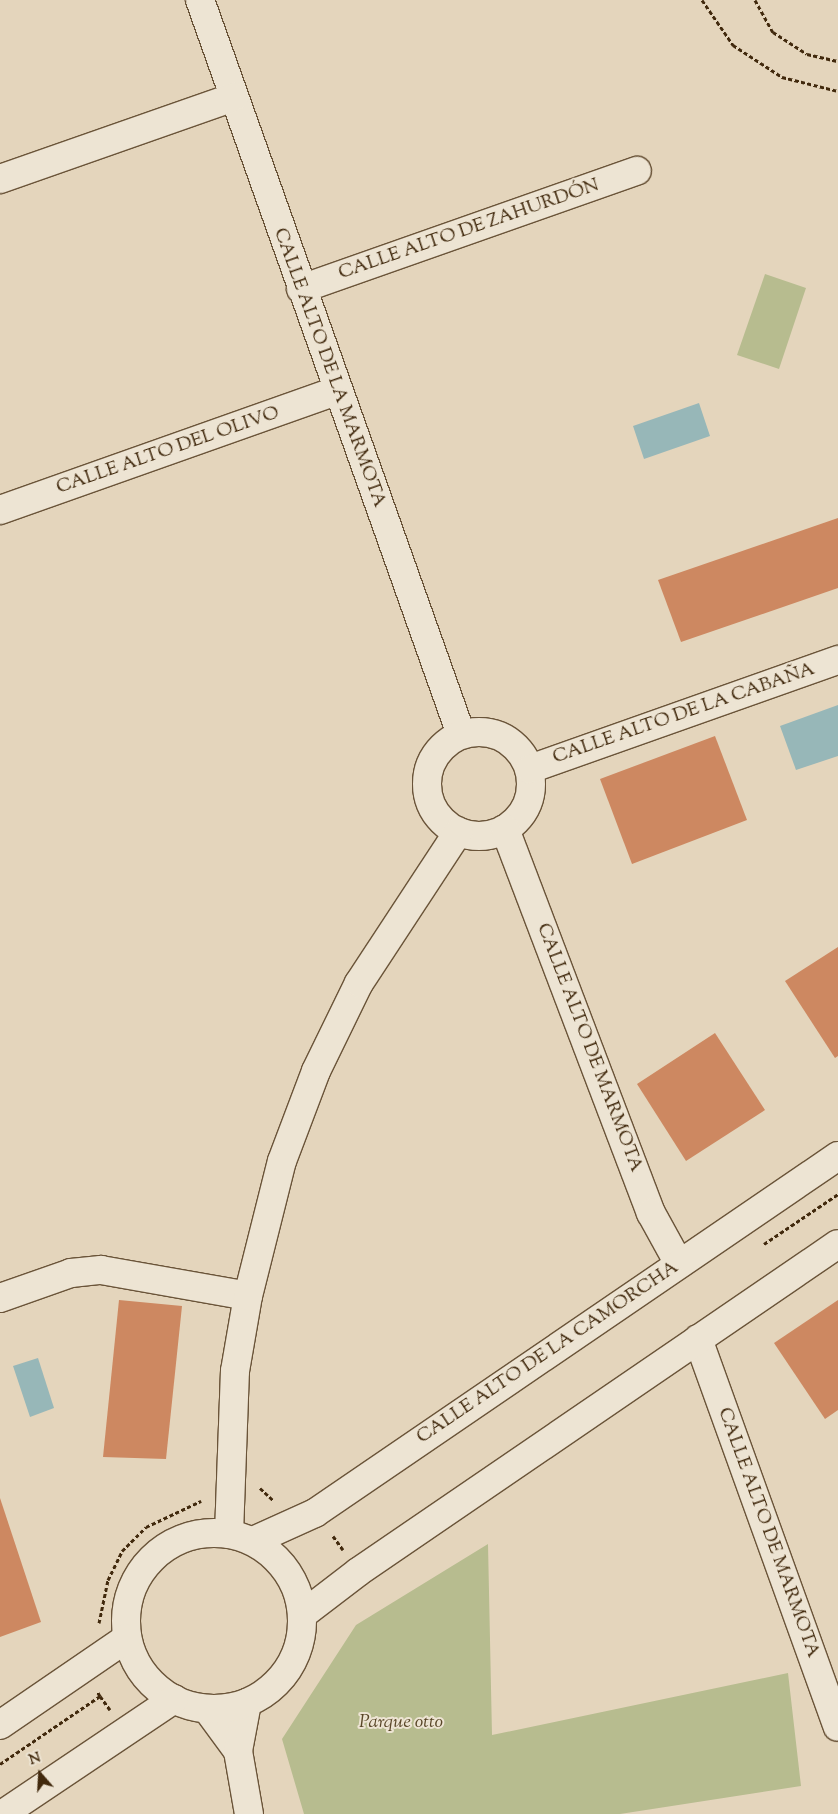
<!DOCTYPE html>
<html>
<head>
<meta charset="utf-8">
<style>
	body { margin:0 }
	#map { position:relative; width:838px; height:1814px; overflow:hidden; background:#e4d5bc; font-family:"Sorts Mill Goudy",serif }
	div>[style] { position:absolute }
	[style*='--x'] { left:calc(var(--x)*1px); top:calc(var(--y)*1px); width:calc(var(--w)*1px); rotate:calc(var(--a)*1deg) }
	.green>* { inset:0; background:#b7bc8f }
	.water>* { inset:0; background:#97b7b8 }
	.building>* { inset:0; background:#cd8861 }
	.path>* { height:3px; margin-top:-1.5px; transform-origin:0; background:repeating-linear-gradient(90deg,#41290d 0 4px,transparent 0 6.5px) }
	.roads { filter:drop-shadow(1px 0 #6a5439) drop-shadow(-1px 0 #6a5439) drop-shadow(0 1px #6a5439) drop-shadow(0 -1px #6a5439) }
	.street>* { height:28px; margin:-14px; padding:0 14px; transform-origin:14px; border-radius:14px; background:#ede4d3 }
	.street>.ring { margin:-14px; padding:0; box-sizing:content-box; background:none; border:28px solid #ede4d3; border-radius:50% }
	.secondary>* { height:28px; margin:-14px; padding:0 14px; transform-origin:14px; border-radius:14px; background:#ede4d3 }
	.secondary>.ring { margin:-14px; padding:0; box-sizing:content-box; background:none; border:28px solid #ede4d3; border-radius:50% }
	span { translate:-50% -50%; white-space:nowrap; text-align:center; line-height:1.15; -webkit-text-stroke:4px #ede4d3; paint-order:stroke }
	.street-label { font-size:19px; color:#41290d }
	.park-label { font-size:19px; color:#594627; font-style:italic }
	.north { position:absolute; left:15px; top:1749px; width:50px; height:50px; -webkit-text-stroke:4px #ede4d3; paint-order:stroke; rotate:341deg; font-size:14px; font-weight:700; line-height:20px; text-align:center; color:#41290d }
	.north::after { content:''; display:block; margin:auto; width:18px; height:22px; background:#41290d; clip-path:polygon(50% 0,100% 100%,50% 72%,0 100%) }
</style>
</head>
<body>
<div id="map">
	<div class="green">
		<i style="clip-path:polygon(765px 274px,806px 288px,779px 369px,737px 355px)"></i>
		<i style="clip-path:polygon(488px 1544px,492px 1735px,788px 1673px,801px 1786px,620px 1814px,304px 1814px,282px 1739px,356px 1625px)"></i>
	</div>
	<div class="water">
		<i style="clip-path:polygon(699px 403px,710px 436px,644px 459px,633px 426px)"></i>
		<i style="clip-path:polygon(838px 705px,838px 756px,796px 770px,780px 726px)"></i>
		<i style="clip-path:polygon(38px 1358px,54px 1408px,30px 1417px,13px 1366px)"></i>
	</div>
	<div class="building">
		<i style="clip-path:polygon(838px 518px,838px 588px,681px 642px,658px 580px)"></i>
		<i style="clip-path:polygon(715px 736px,747px 820px,632px 864px,600px 779px)"></i>
		<i style="clip-path:polygon(838px 947px,838px 1056px,835px 1058px,785px 981px)"></i>
		<i style="clip-path:polygon(715px 1033px,765px 1110px,686px 1161px,637px 1084px)"></i>
		<i style="clip-path:polygon(119px 1300px,182px 1306px,166px 1459px,103px 1457px)"></i>
		<i style="clip-path:polygon(838px 1300px,838px 1410px,825px 1419px,774px 1343px)"></i>
		<i style="clip-path:polygon(0 1498px,41px 1622px,0 1637px)"></i>
	</div>
	<div class="path">
		<i style="--x:702;--y:0;--w:55;--a:55.4"></i>
		<i style="--x:733;--y:45;--w:59;--a:33.1"></i>
		<i style="--x:782;--y:77;--w:58;--a:14"></i>
		<i style="--x:755;--y:0;--w:37;--a:61"></i>
		<i style="--x:773;--y:32;--w:40;--a:32.9"></i>
		<i style="--x:807;--y:54;--w:32;--a:13"></i>
		<i style="--x:764;--y:1244;--w:89;--a:-34"></i>
		<i style="--x:260;--y:1488;--w:18;--a:43"></i>
		<i style="--x:333;--y:1536;--w:17;--a:54"></i>
		<i style="--x:99;--y:1623;--w:44;--a:-78.2"></i>
		<i style="--x:108;--y:1580;--w:32;--a:-64"></i>
		<i style="--x:122;--y:1551;--w:34;--a:-45"></i>
		<i style="--x:146;--y:1527;--w:61;--a:-25.3"></i>
		<i style="--x:100;--y:1696;--w:17;--a:54"></i>
		<i style="--x:0;--y:1764;--w:121;--a:-34.2"></i>
		<i style="--x:100;--y:1696;--w:6;--a:-121"></i>
	</div>
	<div class="roads">
		<div class="street">
			<i style="--x:200;--y:0;--w:779;--a:70.43"></i>
			<i style="--x:0;--y:179;--w:248;--a:-19.3"></i>
			<i style="--x:301;--y:289;--w:356;--a:-19.4"></i>
			<i style="--x:0;--y:510;--w:356;--a:-19.5"></i>
			<i class="ring" style="left:427px;top:732px;width:76px;height:76px"></i>
			<i style="--x:530;--y:769;--w:327;--a:-19.5"></i>
			<i style="--x:505;--y:829;--w:411;--a:69.2"></i>
			<i style="--x:651;--y:1213;--w:58;--a:61.2"></i>
			<i style="--x:0;--y:1298;--w:75;--a:-19.4"></i>
			<i style="--x:71;--y:1273;--w:30;--a:-6"></i>
			<i style="--x:101;--y:1270;--w:149;--a:10"></i>
			<i style="--x:698;--y:1339;--w:412;--a:70.2"></i>
			<i style="--x:229;--y:1534;--w:163;--a:-87.9"></i>
			<i style="--x:235;--y:1371;--w:76;--a:-80.2"></i>
			<i style="--x:248;--y:1296;--w:139;--a:-75.9"></i>
			<i style="--x:282;--y:1161;--w:96;--a:-69.3"></i>
			<i style="--x:316;--y:1071;--w:98;--a:-64"></i>
			<i style="--x:359;--y:983;--w:181;--a:-56.7"></i>
			<i style="--x:207;--y:1709;--w:52;--a:53.6"></i>
			<i style="--x:238;--y:1751;--w:49;--a:-79.4"></i>
			<i style="--x:238;--y:1751;--w:64;--a:80.1"></i>
		</div>
		<div class="secondary">
			<i class="ring" style="left:126px;top:1533px;width:148px;height:148px"></i>
			<i style="--x:253;--y:1541;--w:68;--a:-24.3"></i>
			<i style="--x:315;--y:1513;--w:633;--a:-34.32"></i>
			<i style="--x:302;--y:1615;--w:71;--a:-37.5"></i>
			<i style="--x:358;--y:1572;--w:581;--a:-34.35"></i>
			<i style="--x:0;--y:1725;--w:154;--a:-34.4"></i>
			<i style="--x:3;--y:1814;--w:206;--a:-33.9"></i>
		</div>
	</div>
	<div class="street-label">
		<span style="left:469px;top:230px;rotate:-19deg">CALLE ALTO DE ZAHURDÓN</span>
		<span style="left:329px;top:368px;rotate:70deg">CALLE ALTO DE LA MARMOTA</span>
		<span style="left:168px;top:451px;rotate:-19deg">CALLE ALTO DEL OLIVO</span>
		<span style="left:684px;top:714px;rotate:-19deg">CALLE ALTO DE LA CABAÑA</span>
		<span style="left:589px;top:1048px;rotate:69deg">CALLE ALTO DE MARMOTA</span>
		<span style="left:548px;top:1353px;rotate:-34deg">CALLE ALTO DE LA CAMORCHA</span>
		<span style="left:768px;top:1533px;rotate:70deg">CALLE ALTO DE MARMOTA</span>
	</div>
	<div class="park-label">
		<span style="left:401px;top:1723px">Parque otto</span>
	</div>
	<div class="north">N</div>
</div>
</body>
</html>
